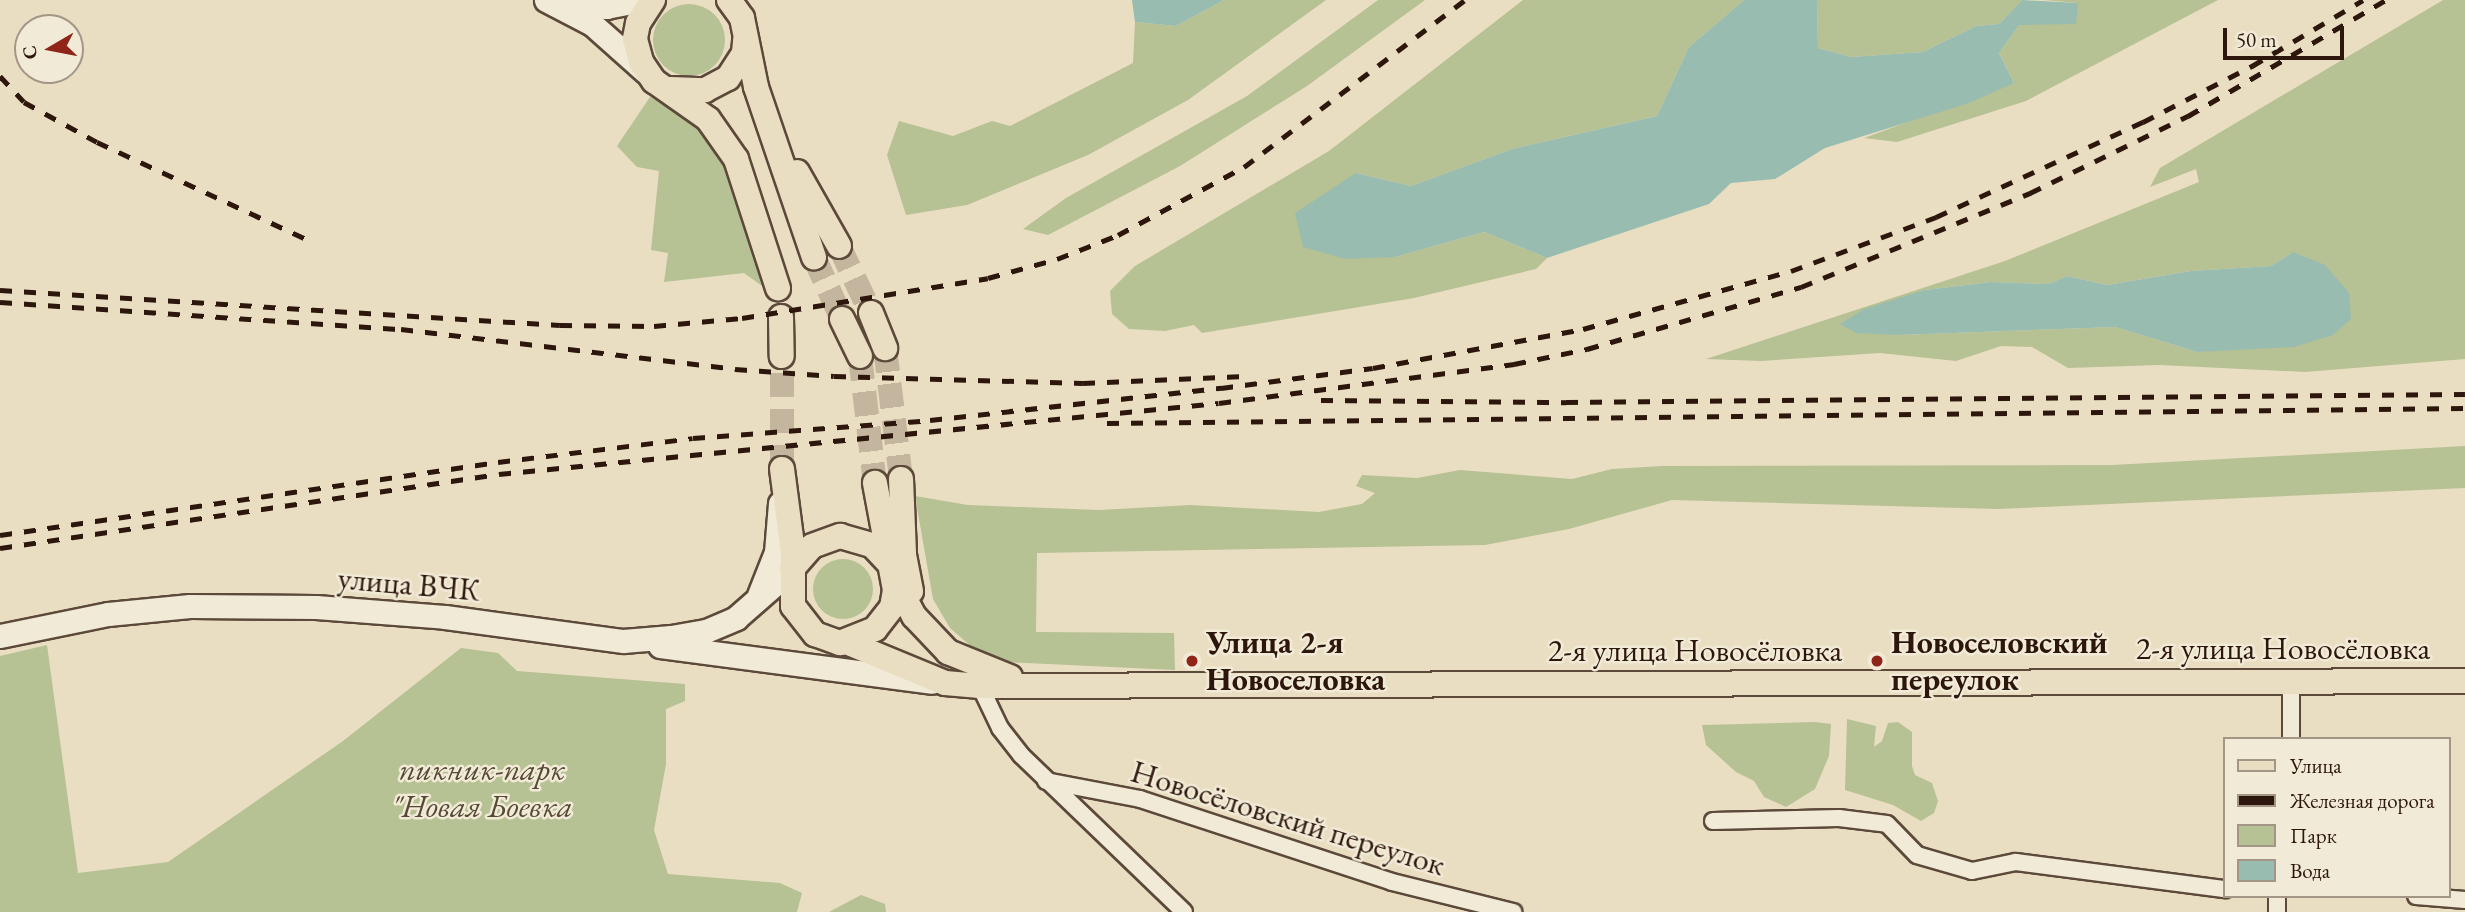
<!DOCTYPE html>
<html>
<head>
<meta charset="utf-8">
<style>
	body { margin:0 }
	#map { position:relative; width:2465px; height:912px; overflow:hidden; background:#eadec2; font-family:"EB Garamond",serif }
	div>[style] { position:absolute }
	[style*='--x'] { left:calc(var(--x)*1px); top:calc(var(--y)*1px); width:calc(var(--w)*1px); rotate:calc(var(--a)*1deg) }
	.green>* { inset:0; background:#b6c194 }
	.round { border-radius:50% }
	.water>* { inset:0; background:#98bcb0 }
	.primary-tunnel>* { height:24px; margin-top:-12px; transform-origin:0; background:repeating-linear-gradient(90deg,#c4b69e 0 24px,transparent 0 36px) }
	.roads { filter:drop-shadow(2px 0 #5c493a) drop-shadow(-2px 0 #5c493a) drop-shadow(0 2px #5c493a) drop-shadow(0 -2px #5c493a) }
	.street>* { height:16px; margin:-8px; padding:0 8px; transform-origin:8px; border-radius:8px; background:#f1ead7 }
	.secondary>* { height:23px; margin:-11.5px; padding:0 11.5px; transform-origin:11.5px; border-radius:11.5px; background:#f1ead7 }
	.primary>* { height:24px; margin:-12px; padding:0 12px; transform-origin:12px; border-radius:12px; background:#eadec2 }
	.rail>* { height:5px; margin-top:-2.5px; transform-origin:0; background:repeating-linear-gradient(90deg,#2d170c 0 12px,transparent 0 24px) }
	.dots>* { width:19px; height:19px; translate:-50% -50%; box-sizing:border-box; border:4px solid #f1ead7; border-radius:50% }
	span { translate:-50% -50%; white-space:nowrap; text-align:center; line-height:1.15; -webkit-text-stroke:5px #f1ead7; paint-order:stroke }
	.street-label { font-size:32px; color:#2d170c }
	.poi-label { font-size:32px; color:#2d170c; font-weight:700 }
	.left { translate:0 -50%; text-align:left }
	.park-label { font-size:32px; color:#564a35; font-style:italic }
	.legend { position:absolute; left:2223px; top:737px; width:228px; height:161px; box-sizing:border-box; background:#f1ead7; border:2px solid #a39686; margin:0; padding:9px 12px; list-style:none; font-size:21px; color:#2d170c }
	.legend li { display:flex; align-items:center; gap:14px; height:35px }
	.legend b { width:35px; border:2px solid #a39686 }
	.north { position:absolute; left:14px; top:14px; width:70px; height:70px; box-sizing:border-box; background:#f1ead7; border:2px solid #a39686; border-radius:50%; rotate:260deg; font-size:19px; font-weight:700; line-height:28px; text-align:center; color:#2d170c }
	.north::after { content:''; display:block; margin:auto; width:24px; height:32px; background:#8f2418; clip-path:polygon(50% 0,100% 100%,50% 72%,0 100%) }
	.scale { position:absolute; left:2223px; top:28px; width:121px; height:32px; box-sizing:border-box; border:4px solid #2d170c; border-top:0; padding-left:9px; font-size:21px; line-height:24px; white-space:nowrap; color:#2d170c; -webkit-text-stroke:5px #f1ead7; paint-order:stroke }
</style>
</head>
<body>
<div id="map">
	<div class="green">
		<i style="clip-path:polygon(1224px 0,1326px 0,1188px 100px,1088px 155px,967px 205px,906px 215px,887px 155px,899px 121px,953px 136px,992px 121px,1010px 126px,1133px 63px,1135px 22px,1176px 26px)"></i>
		<i style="clip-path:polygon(1378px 0,1425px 0,1307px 86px,1180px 166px,1048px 235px,1023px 229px,1066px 198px,1247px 96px)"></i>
		<i style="clip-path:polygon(1523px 0,1744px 0,1689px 47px,1657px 116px,1512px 149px,1411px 186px,1356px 173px,1395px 257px,1484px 232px,1547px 258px,1536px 269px,1414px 298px,1202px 333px,1194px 325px,1165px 331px,1129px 329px,1112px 314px,1110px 291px,1135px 266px,1329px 151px)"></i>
		<i style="clip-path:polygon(1817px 0,2022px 0,1999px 24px,1976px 26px,1923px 52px,1851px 57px,1818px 48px)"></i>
		<i style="clip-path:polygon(2044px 0,2218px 0,2026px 101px,1897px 142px,1864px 138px,2014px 83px,1999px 53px,2019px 25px,2077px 3px)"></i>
		<i style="clip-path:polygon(evenodd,2443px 0,2465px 0,2465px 359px,2305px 372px,2160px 365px,2068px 368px,2032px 347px,2001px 346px,1956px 361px,1880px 353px,1761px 361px,1706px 359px,2005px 261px,2199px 182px,2196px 169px,2150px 187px,2160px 168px,2443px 0,2293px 252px,2239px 348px,2197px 352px,2115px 327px,1899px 335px,1925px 290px,1991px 282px,2049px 284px,2067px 276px,2107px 285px,2191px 271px,2271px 266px,2293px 252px)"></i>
		<i class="round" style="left:653px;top:4px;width:72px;height:72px"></i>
		<i style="clip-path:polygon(650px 97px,681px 114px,716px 147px,727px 166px,765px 288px,744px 273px,664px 282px,668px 253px,651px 250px,659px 171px,637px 167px,617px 146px)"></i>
		<i style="clip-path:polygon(2465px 446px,2465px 488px,1998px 509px,1672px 500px,1569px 529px,1485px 545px,1037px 553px,1036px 632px,1174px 633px,1175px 670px,1004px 662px,972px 647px,950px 628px,933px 599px,915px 496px,968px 505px,1099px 510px,1191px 505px,1319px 512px,1362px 504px,1375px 493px,1356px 486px,1362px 475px,1417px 478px,1460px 470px,1572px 479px,1612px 469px,1662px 466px,2112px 465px)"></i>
		<i class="round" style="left:813px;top:559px;width:60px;height:60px"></i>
		<i style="clip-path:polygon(47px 645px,78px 873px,168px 862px,343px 741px,461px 648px,498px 653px,517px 671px,685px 684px,685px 701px,666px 709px,666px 764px,654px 830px,668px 874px,780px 883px,802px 893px,797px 912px,0 912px,0 656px)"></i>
		<i style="clip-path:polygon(1847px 719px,1876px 726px,1874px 747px,1882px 741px,1888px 723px,1898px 722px,1912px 732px,1912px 766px,1915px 775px,1932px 783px,1938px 801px,1934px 813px,1921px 821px,1893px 805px,1845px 790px)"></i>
		<i style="clip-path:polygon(1815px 722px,1831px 724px,1829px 756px,1815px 789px,1786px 807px,1764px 797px,1754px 781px,1736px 772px,1706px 745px,1702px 725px)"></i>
		<i style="clip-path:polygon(861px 895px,885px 904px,886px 912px,829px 912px)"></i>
	</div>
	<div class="water">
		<i style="clip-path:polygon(1132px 0,1224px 0,1176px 26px,1135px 22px)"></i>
		<i style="clip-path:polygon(1744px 0,1817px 0,1818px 48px,1851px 57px,1923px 52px,1976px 26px,1999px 24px,2022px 0,2078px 3px,2076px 24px,2019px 25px,1999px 53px,2014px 83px,1969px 103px,1825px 148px,1775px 179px,1731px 183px,1709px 204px,1547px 258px,1484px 232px,1395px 257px,1346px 259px,1303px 247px,1295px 213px,1356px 173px,1411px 186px,1512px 149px,1657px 116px,1689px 47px)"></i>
		<i style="clip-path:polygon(2293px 252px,2325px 265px,2349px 293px,2351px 319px,2333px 335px,2294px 347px,2197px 352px,2115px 327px,1899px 335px,1856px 333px,1840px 324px,1864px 309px,1925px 290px,1991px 282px,2049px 284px,2067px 276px,2107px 285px,2191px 271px,2271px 266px)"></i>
	</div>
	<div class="primary-tunnel">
		<i style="--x:839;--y:246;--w:74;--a:64.5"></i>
		<i style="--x:814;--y:257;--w:68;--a:65.7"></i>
		<i style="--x:885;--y:348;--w:132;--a:83"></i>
		<i style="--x:860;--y:356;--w:128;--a:83.3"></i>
		<i style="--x:782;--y:469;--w:113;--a:-90"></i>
	</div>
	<div class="roads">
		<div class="street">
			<i style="--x:2291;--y:681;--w:58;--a:90"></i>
			<i style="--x:980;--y:686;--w:47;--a:64.5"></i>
			<i style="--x:1000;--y:728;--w:34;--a:52"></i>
			<i style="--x:1021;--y:755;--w:226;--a:43.9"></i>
			<i style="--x:1046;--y:781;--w:96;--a:10.8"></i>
			<i style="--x:1140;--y:799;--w:265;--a:18.2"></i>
			<i style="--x:1392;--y:882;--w:125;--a:13.9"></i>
			<i style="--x:1713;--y:821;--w:126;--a:-1.4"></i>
			<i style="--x:1839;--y:818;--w:48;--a:7.1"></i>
			<i style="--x:1887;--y:824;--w:43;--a:45.9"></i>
			<i style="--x:1917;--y:855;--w:57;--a:16.2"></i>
			<i style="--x:1972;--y:871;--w:45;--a:-11.6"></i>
			<i style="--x:2016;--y:862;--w:211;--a:7.4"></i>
			<i style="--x:2416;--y:896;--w:49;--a:4.7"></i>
			<i style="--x:2277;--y:912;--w:16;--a:-90"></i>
		</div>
		<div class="secondary">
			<i style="--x:546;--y:0;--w:52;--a:27.6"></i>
			<i style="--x:592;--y:24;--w:72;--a:41.6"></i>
			<i style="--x:560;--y:0;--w:47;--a:8.7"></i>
			<i style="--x:606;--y:7;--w:38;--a:-11"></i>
			<i style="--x:759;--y:595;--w:46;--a:-68.4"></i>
			<i style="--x:776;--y:552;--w:49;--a:-85.3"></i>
			<i style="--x:0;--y:636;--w:110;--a:-11.5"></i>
			<i style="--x:108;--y:614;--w:82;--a:-5.6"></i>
			<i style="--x:190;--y:606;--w:126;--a:0.5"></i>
			<i style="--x:316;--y:607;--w:129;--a:4.4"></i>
			<i style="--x:445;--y:617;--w:180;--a:7.7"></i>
			<i style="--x:623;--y:641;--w:48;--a:-4.8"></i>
			<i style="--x:671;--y:637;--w:36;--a:-10"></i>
			<i style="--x:706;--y:631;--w:33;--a:-23"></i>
			<i style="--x:736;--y:618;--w:74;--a:-41.2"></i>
			<i style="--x:660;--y:646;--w:274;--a:7.5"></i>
		</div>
		<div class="primary">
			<i style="--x:653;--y:0;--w:27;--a:123"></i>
			<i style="--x:638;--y:23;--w:16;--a:101"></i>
			<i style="--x:635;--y:39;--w:24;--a:75"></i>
			<i style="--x:641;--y:62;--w:23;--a:56"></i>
			<i style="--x:654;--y:81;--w:66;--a:35.1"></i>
			<i style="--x:708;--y:119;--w:49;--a:55"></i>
			<i style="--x:736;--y:159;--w:136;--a:72"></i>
			<i style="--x:729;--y:0;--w:22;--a:54"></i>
			<i style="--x:742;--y:18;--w:70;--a:78.5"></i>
			<i style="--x:756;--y:87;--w:180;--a:71.2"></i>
			<i style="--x:670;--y:89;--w:35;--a:2"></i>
			<i style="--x:705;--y:90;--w:26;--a:-28"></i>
			<i style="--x:728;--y:78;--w:30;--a:-57"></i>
			<i style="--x:744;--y:53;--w:12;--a:-85"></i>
			<i style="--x:797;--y:172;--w:85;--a:60.4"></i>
			<i style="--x:871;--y:313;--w:38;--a:68"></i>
			<i style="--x:781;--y:317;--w:39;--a:89"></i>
			<i style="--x:842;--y:319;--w:41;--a:64.1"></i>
			<i style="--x:782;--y:469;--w:85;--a:82.5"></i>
			<i style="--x:793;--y:553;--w:53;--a:90"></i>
			<i style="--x:793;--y:606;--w:36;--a:52"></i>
			<i style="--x:815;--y:634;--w:27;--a:20"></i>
			<i style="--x:840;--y:643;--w:38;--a:-22"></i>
			<i style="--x:875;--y:629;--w:28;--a:-52"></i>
			<i style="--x:892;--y:607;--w:17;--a:-80"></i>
			<i style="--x:895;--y:590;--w:109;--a:-100.6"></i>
			<i style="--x:901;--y:479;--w:76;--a:87.7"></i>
			<i style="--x:904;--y:555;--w:37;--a:79"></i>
			<i style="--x:792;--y:569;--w:30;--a:-49"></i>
			<i style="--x:812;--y:546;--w:30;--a:-20"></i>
			<i style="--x:840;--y:536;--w:33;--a:16"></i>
			<i style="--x:872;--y:545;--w:22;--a:47"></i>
			<i style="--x:894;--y:578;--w:43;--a:62.2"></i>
			<i style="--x:914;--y:616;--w:50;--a:46.6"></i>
			<i style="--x:948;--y:652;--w:67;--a:22"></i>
			<i style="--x:846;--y:642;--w:107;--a:22.5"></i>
			<i style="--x:945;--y:683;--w:35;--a:5"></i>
			<i style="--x:980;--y:686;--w:1485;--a:-0.19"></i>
		</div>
	</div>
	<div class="rail">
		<i style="--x:0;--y:76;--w:35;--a:47"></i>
		<i style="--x:24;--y:102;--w:83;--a:28.7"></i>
		<i style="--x:97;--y:142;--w:233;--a:24.9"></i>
		<i style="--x:0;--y:290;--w:561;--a:3.58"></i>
		<i style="--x:560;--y:325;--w:94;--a:0.6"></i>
		<i style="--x:654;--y:326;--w:88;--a:-5.2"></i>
		<i style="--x:742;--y:318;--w:249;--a:-9.2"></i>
		<i style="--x:988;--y:278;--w:72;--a:-15.4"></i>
		<i style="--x:1057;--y:259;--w:66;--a:-21.5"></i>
		<i style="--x:1118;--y:235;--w:143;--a:-28.4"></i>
		<i style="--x:1244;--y:167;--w:277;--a:-37.1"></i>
		<i style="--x:0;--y:302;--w:402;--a:3.9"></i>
		<i style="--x:401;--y:329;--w:336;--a:6.8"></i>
		<i style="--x:735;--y:369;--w:99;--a:4"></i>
		<i style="--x:834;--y:376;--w:249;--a:1.6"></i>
		<i style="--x:1083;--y:383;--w:162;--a:-2.5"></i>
		<i style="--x:1321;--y:400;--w:245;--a:0.5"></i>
		<i style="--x:1566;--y:402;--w:899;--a:-0.51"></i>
		<i style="--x:1107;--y:423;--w:1358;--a:-0.63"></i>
		<i style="--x:0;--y:535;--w:503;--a:-8.34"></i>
		<i style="--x:498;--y:462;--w:196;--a:-7"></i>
		<i style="--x:693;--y:438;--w:238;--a:-4.3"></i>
		<i style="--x:930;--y:420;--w:293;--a:-6.3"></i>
		<i style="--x:1221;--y:388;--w:153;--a:-7.5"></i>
		<i style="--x:1373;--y:368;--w:214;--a:-10.5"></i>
		<i style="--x:1583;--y:329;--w:216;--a:-15.6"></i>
		<i style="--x:1791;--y:271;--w:155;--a:-20.4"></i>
		<i style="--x:1936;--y:217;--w:228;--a:-24.7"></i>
		<i style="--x:2143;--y:122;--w:123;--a:-27.2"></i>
		<i style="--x:2252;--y:66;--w:129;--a:-30.7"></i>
		<i style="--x:0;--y:548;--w:504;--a:-8.44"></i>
		<i style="--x:499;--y:474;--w:723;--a:-5.63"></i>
		<i style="--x:1219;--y:403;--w:298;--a:-7.5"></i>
		<i style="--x:1514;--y:364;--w:75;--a:-11.6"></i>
		<i style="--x:1587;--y:349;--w:223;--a:-16.2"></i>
		<i style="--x:1801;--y:287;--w:248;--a:-22.3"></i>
		<i style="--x:2030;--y:193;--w:176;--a:-26"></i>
		<i style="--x:2188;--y:116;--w:229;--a:-30.4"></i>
	</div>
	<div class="dots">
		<i style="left:1192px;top:661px;background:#8f2418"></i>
		<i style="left:1877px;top:661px;background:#8f2418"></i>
	</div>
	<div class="street-label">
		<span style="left:409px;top:584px;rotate:5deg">улица ВЧК</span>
		<span style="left:2283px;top:648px">2-я улица Новосёловка</span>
		<span style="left:1695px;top:650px">2-я улица Новосёловка</span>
		<span style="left:1288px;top:818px;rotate:17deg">Новосёловский переулок</span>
	</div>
	<div class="poi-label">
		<span class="left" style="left:1206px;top:661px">Улица 2-я<br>Новоселовка</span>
		<span class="left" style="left:1891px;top:661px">Новоселовский<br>переулок</span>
	</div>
	<div class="park-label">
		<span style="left:482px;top:788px">пикник-парк<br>"Новая Боевка</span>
	</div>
	<ul class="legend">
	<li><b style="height:9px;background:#eadec2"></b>Улица</li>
	<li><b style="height:9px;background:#2d170c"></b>Железная дорога</li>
	<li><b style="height:19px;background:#b6c194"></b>Парк</li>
	<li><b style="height:19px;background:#98bcb0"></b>Вода</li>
	</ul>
	<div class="north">С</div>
	<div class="scale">50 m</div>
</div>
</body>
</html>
